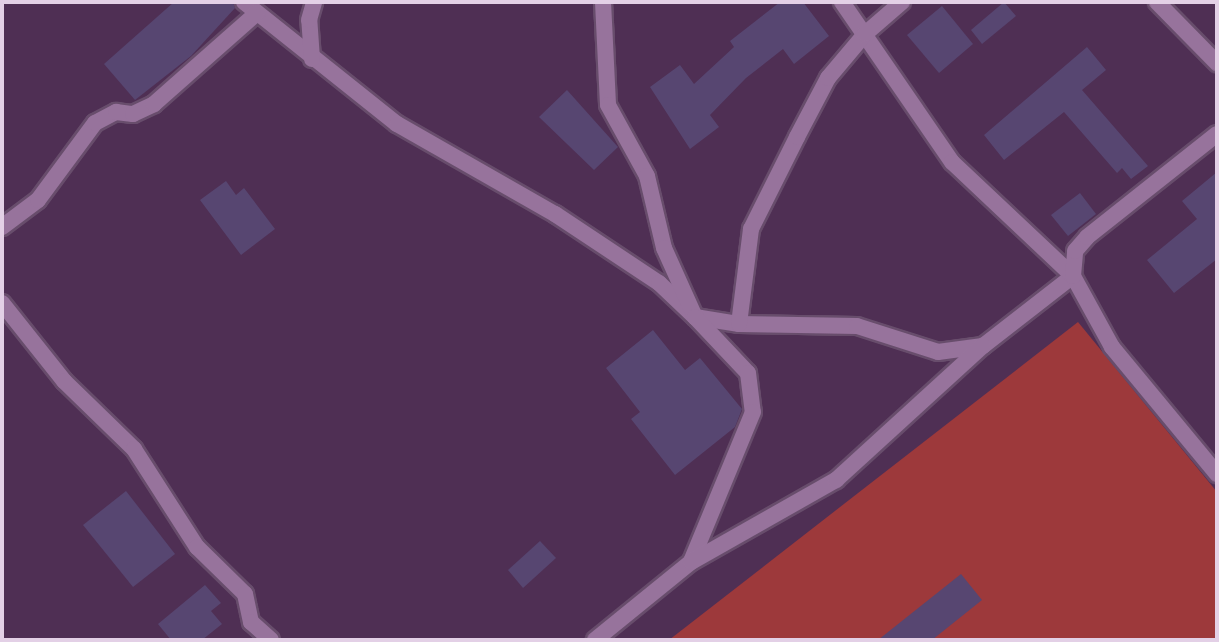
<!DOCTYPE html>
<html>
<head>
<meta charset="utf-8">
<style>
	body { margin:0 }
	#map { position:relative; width:1219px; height:642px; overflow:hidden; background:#4f2f54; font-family:"PT Sans Narrow",sans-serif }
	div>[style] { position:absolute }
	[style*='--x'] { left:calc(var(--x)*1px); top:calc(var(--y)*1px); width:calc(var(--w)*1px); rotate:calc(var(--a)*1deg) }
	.green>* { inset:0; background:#9d393b }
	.building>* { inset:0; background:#574671 }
	.roads { filter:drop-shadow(2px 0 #684d6c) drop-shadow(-2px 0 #684d6c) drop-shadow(0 2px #684d6c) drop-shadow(0 -2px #684d6c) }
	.minor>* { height:16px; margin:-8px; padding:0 8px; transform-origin:8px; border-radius:8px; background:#97739c }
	span { translate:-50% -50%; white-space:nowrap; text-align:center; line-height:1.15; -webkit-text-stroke:6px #442448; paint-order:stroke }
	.frame { position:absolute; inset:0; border:4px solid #e3d0e6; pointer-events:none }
</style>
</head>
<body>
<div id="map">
	<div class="green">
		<i style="clip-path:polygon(1078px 322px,1217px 492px,1217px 640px,669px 640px)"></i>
	</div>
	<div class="building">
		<i style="clip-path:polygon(174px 2px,233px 2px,235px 8px,191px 56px,135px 100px,104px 64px)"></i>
		<i style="clip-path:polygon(780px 2px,803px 2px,829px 36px,794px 64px,783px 49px,746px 78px,710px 115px,719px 127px,690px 149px,650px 87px,680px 65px,694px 84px,734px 47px,730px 41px)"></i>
		<i style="clip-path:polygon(1004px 2px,1016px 16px,982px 44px,971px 30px)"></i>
		<i style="clip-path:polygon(942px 6px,973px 44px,939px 73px,907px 35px)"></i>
		<i style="clip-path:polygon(1087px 47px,1106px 70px,1082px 90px,1148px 166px,1131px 179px,1122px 168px,1117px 173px,1064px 112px,1004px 160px,984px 135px)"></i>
		<i style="clip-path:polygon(567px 90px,618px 147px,594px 170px,539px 117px)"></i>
		<i style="clip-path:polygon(1217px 172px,1217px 259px,1174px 293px,1147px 260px,1197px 219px,1182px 201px)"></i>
		<i style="clip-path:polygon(226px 181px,236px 195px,244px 188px,275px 229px,241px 255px,200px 200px)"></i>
		<i style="clip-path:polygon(1080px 193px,1096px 214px,1068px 236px,1051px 215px)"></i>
		<i style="clip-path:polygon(653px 330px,685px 370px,700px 358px,742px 409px,735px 427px,675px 475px,631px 419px,640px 412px,606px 368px)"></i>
		<i style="clip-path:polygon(126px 491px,175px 554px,133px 587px,83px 525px)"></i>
		<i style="clip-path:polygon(540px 541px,556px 558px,523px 588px,508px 570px)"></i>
		<i style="clip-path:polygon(961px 574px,982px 600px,932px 640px,878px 640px)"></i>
		<i style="clip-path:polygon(205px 585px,221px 603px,211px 611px,222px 624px,202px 640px,171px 640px,158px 624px)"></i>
	</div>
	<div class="roads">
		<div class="minor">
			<i style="--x:244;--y:2;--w:196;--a:38.6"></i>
			<i style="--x:397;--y:124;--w:182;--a:29.7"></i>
			<i style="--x:555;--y:214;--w:125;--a:33.6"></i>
			<i style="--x:659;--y:283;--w:50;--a:43.4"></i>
			<i style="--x:695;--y:317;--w:45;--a:9"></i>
			<i style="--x:739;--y:324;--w:118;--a:1"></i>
			<i style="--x:857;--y:326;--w:85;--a:17.8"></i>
			<i style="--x:938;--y:352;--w:45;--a:-7.6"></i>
			<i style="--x:983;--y:346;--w:114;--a:-37.9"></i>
			<i style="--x:1073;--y:276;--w:81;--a:61.2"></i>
			<i style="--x:1112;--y:347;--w:165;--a:50.4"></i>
			<i style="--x:603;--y:2;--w:103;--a:87.2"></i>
			<i style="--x:608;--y:105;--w:81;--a:61.2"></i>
			<i style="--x:647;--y:176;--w:74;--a:76.7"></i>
			<i style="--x:664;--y:248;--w:76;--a:65.8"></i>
			<i style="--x:695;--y:317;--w:77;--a:46.6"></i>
			<i style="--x:748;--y:373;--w:39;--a:83"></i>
			<i style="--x:753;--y:412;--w:162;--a:112.5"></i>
			<i style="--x:842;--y:2;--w:194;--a:55.5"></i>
			<i style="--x:952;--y:162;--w:166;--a:43.3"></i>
			<i style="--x:1157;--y:2;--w:86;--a:45.5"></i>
			<i style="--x:312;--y:59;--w:39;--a:-94"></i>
			<i style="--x:309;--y:20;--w:19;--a:-74"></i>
			<i style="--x:2;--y:227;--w:45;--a:-36.9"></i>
			<i style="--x:38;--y:200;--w:96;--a:-53.5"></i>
			<i style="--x:95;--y:123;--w:24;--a:-28"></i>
			<i style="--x:116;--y:112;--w:17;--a:7"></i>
			<i style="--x:133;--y:114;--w:23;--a:-25"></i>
			<i style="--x:154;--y:104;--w:137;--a:-41.5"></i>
			<i style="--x:1073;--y:276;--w:25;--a:-85"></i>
			<i style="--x:1075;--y:251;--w:18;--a:-49"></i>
			<i style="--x:1087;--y:237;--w:166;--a:-38.4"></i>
			<i style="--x:2;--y:303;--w:100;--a:51.5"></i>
			<i style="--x:64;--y:381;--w:98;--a:44.2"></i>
			<i style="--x:134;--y:449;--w:117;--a:57.3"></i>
			<i style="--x:197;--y:547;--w:67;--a:44.4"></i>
			<i style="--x:245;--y:594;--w:29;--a:78"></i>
			<i style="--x:251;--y:622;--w:27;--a:42"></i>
			<i style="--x:739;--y:324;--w:96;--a:-82.8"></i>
			<i style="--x:751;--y:229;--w:103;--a:-63.4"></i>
			<i style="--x:797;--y:137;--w:67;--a:-62.3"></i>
			<i style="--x:828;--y:78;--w:57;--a:-49.9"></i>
			<i style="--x:865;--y:34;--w:49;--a:-40.9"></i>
			<i style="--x:595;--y:640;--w:124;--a:-39.1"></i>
			<i style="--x:691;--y:562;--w:167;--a:-29.5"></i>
			<i style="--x:836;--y:480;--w:199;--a:-42.4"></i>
		</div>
	</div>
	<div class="frame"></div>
</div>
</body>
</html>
